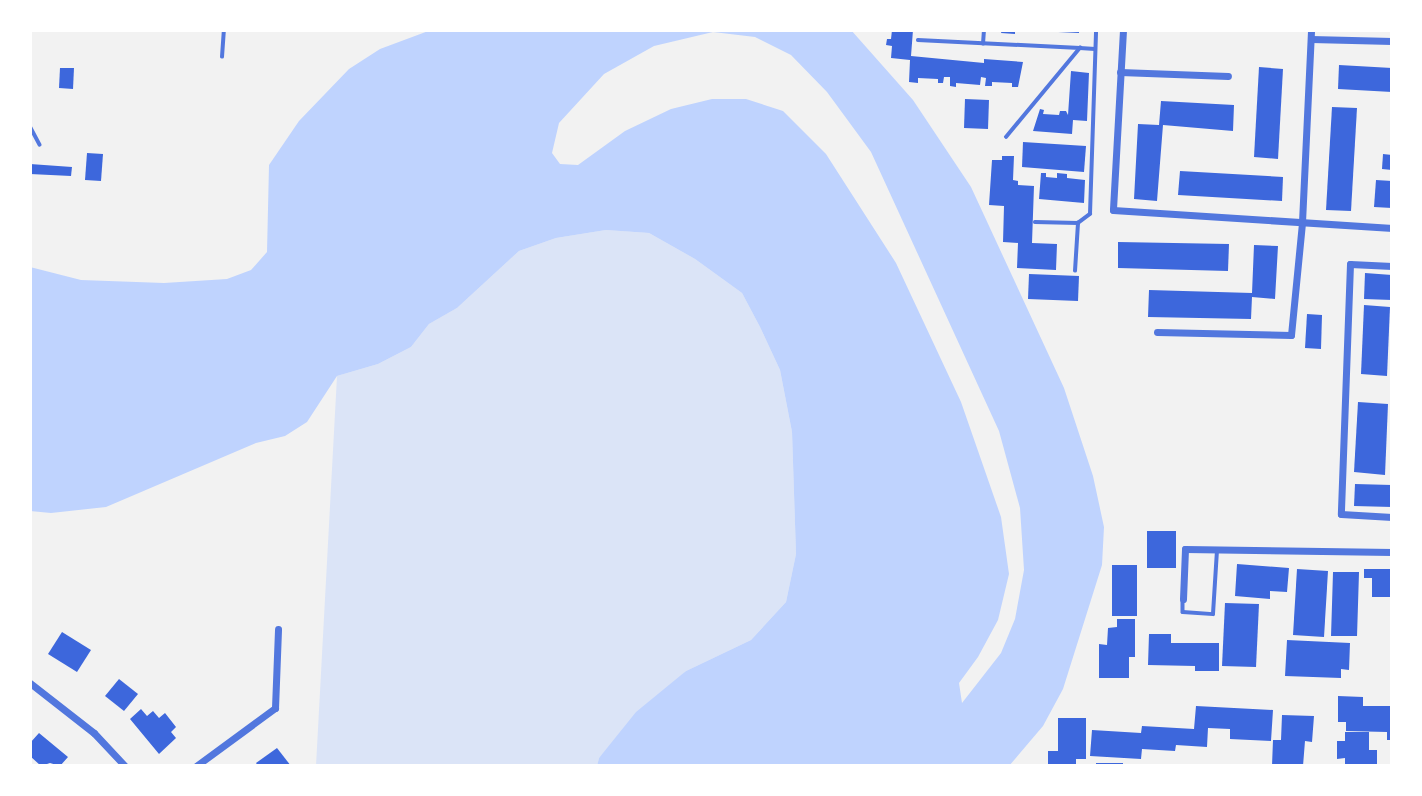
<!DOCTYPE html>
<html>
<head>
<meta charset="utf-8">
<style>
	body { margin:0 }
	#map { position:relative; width:1422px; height:796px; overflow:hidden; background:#f2f2f2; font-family:Ubuntu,sans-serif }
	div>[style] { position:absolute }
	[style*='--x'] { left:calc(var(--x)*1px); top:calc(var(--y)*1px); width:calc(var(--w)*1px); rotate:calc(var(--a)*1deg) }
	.green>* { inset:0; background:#dbe4f7 }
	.water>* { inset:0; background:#bfd3fe }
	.building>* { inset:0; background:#3d67dc }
	.service>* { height:3.5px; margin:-1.75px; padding:0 1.75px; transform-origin:1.75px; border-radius:1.75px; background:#5277de }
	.minor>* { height:7px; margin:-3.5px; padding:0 3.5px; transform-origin:3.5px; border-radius:3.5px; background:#5277de }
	span { translate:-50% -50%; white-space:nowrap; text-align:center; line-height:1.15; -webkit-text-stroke:7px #fff; paint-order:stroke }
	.frame { position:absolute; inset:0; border:32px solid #fff; pointer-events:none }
</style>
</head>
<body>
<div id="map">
	<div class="green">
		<i style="clip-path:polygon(606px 230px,649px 233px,695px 259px,742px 293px,760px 327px,780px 370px,792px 432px,796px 554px,786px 602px,751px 640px,686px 671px,599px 758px,597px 766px,316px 766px,337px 376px,378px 364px,411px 347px,429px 324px,457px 308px,519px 251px,556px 238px)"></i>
	</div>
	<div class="water">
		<i style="clip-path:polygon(evenodd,431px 30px,851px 30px,913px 100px,971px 187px,1064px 388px,1093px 476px,1104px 527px,1102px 565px,1063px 689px,1043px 726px,1009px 766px,597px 766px,599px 758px,636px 712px,686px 671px,751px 640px,786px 602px,796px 554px,792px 432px,780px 370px,760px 327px,742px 293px,695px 259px,649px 233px,606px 230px,556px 238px,519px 251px,457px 308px,429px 324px,411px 347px,378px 364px,337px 376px,307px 422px,285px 436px,256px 443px,106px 507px,51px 513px,30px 511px,30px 267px,81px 280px,164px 283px,227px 279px,251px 270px,267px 252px,269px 165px,299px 121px,349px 69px,380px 49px,431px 30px,713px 32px,755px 37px,791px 55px,827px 92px,871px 152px,999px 431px,1020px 508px,1024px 570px,1015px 619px,1001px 653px,962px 703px,959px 683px,978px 657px,998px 620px,1009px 574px,1001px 517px,961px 402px,896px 263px,826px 154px,783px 111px,746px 99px,712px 99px,671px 109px,625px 131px,578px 165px,560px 164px,552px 153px,559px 123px,604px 74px,654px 46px,713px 32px)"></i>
	</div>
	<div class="building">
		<i style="clip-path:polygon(892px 30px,913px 30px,911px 56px,984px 63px,984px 59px,1023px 62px,1018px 87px,1012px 87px,1012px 83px,992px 82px,992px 86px,985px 86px,986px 78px,981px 77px,980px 85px,956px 83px,956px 87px,950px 86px,950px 77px,944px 77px,943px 83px,938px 83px,938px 79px,918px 78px,918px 83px,909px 82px,910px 60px,891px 58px,892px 46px,886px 45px,887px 39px,891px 39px)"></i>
		<i style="clip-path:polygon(1002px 30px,1015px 30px,1015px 34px,1001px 33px)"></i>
		<i style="clip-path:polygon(1059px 30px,1079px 30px,1079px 33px,1058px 32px)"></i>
		<i style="clip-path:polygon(1339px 65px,1392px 68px,1392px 92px,1338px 89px)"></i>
		<i style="clip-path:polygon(1259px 67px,1283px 69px,1278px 159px,1254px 157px)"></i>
		<i style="clip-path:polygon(60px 68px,74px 68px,73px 89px,59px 88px)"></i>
		<i style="clip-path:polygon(1071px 71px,1089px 73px,1087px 121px,1073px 120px,1072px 134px,1033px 131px,1040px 109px,1044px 110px,1043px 114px,1059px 115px,1060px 111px,1066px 111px,1068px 115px)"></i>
		<i style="clip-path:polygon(965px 99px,989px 100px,988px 129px,964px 128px)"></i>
		<i style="clip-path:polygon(1161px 101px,1234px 105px,1233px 131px,1163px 125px,1157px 201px,1134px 199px,1138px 124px,1159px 125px)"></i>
		<i style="clip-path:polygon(1332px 107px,1357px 108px,1351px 211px,1326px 210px)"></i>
		<i style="clip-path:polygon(1023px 142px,1086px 146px,1084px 172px,1022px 167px)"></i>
		<i style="clip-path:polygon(87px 153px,103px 154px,101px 181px,85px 180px)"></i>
		<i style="clip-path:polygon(1383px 154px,1392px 155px,1392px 170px,1382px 169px)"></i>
		<i style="clip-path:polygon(1002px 156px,1014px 156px,1013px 180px,1018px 181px,1018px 185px,1034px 186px,1032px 243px,1057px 244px,1056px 270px,1017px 268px,1018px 243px,1003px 242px,1004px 206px,989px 205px,992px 160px,1002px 160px)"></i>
		<i style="clip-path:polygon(30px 164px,72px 167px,71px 176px,30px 174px)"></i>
		<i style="clip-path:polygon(1180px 171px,1283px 177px,1282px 201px,1178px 195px)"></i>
		<i style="clip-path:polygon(1041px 173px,1046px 173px,1046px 177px,1057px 178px,1057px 173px,1067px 174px,1067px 178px,1085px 180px,1084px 203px,1039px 199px)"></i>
		<i style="clip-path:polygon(1376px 180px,1392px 181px,1392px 208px,1374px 207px)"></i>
		<i style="clip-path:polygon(1118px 242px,1229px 244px,1228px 271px,1118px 268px)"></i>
		<i style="clip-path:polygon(1254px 245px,1278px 246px,1275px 299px,1252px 297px,1251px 319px,1148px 317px,1149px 290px,1252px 293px)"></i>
		<i style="clip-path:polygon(1365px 273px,1392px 275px,1392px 300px,1364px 299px)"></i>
		<i style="clip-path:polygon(1029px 274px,1079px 276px,1078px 301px,1028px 299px)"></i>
		<i style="clip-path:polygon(1364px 305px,1390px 307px,1387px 376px,1361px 374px)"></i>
		<i style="clip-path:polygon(1307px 314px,1322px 315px,1321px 349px,1305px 348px)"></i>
		<i style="clip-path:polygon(1358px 402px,1388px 404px,1385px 475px,1354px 472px)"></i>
		<i style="clip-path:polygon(1355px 484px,1392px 485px,1392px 507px,1354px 506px)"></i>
		<i style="clip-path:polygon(1147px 531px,1176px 531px,1176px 568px,1147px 568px)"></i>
		<i style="clip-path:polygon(1237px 564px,1289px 568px,1287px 592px,1270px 591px,1270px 599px,1235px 596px)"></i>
		<i style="clip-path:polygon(1112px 565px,1137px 565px,1137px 616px,1112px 616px)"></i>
		<i style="clip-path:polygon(1297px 569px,1328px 571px,1324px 637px,1293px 635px)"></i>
		<i style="clip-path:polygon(1364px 569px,1392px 569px,1392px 597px,1372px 597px,1372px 578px,1364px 578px)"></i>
		<i style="clip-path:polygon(1333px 572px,1359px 572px,1357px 636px,1331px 636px)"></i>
		<i style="clip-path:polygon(1225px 603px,1259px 604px,1256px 667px,1222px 666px)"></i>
		<i style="clip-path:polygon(1117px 619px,1135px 619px,1135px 657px,1129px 657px,1129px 678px,1099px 678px,1099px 644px,1107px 645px,1108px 628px,1117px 627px)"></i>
		<i style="clip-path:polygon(62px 632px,91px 650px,77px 672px,48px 654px)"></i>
		<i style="clip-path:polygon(1149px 634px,1171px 634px,1171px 643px,1219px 643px,1219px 671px,1195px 671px,1195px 666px,1148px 665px)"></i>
		<i style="clip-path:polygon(1287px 640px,1350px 643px,1349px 670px,1341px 669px,1341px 678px,1285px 676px)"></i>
		<i style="clip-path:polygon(119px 679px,138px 694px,124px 711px,105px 696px)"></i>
		<i style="clip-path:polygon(1338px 696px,1363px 697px,1363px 706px,1392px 706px,1392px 740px,1387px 740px,1387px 732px,1346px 731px,1346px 722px,1338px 722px)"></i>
		<i style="clip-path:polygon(1196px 706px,1273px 710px,1271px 741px,1230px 739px,1230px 729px,1208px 728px,1207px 747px,1176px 745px,1175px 751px,1142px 749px,1141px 759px,1090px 756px,1092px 730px,1141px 733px,1142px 726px,1194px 729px)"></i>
		<i style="clip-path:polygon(141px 709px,147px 716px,153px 711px,159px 718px,165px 713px,176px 727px,171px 732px,176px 738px,159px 754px,130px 719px)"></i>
		<i style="clip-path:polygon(1282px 715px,1314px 716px,1312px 742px,1305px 741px,1303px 766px,1272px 766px,1273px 740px,1281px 740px)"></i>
		<i style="clip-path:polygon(1058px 718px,1086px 718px,1086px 759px,1076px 759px,1076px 766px,1048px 766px,1048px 751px,1058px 751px)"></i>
		<i style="clip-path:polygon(1345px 732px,1369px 732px,1369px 750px,1377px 750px,1377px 766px,1345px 766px,1345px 758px,1337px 759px,1337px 741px,1345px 741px)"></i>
		<i style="clip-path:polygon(39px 733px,68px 757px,60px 766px,50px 763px,41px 766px,30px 756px,30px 743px)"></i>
		<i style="clip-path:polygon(277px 748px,291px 766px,258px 766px,256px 763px)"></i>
		<i style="clip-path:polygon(1096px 763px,1123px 763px,1123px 766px,1096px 766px)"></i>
	</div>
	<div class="service">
		<i style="--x:918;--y:40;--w:162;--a:2.8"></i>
		<i style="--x:983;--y:44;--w:14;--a:-86"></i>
		<i style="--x:222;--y:57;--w:27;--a:-86"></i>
		<i style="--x:30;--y:126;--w:21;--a:62"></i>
		<i style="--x:1006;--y:137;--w:116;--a:-50.3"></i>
		<i style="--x:1080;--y:48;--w:15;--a:4"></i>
		<i style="--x:1035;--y:222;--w:43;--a:1.3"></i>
		<i style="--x:1075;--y:271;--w:48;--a:-86.4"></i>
		<i style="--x:1078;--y:223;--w:15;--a:-37"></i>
		<i style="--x:1090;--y:214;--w:184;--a:-88.1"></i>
		<i style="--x:1183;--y:599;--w:13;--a:90"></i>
		<i style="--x:1183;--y:612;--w:30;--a:4"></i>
		<i style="--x:1213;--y:614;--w:63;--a:-86.4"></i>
	</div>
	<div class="minor">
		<i style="--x:1123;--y:30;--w:180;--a:93.2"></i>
		<i style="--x:1113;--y:210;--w:280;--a:3.7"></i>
		<i style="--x:1311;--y:39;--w:81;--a:1.4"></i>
		<i style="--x:1120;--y:72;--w:108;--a:2.1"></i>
		<i style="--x:1392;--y:266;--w:42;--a:-177.3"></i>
		<i style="--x:1350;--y:264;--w:250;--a:92.1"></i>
		<i style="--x:1341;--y:514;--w:51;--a:3.4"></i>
		<i style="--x:1157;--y:332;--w:134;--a:1.3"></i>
		<i style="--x:1291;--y:335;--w:114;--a:-84.4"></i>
		<i style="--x:1302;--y:222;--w:192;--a:-87.3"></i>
		<i style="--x:1183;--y:599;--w:50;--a:-87.7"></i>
		<i style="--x:1185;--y:549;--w:207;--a:0.8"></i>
		<i style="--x:30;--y:683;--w:81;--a:38"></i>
		<i style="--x:94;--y:733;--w:45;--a:46.8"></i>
		<i style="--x:196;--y:766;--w:98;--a:-36.3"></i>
		<i style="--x:275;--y:708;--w:79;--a:-87.8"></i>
	</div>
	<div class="frame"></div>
</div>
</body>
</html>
